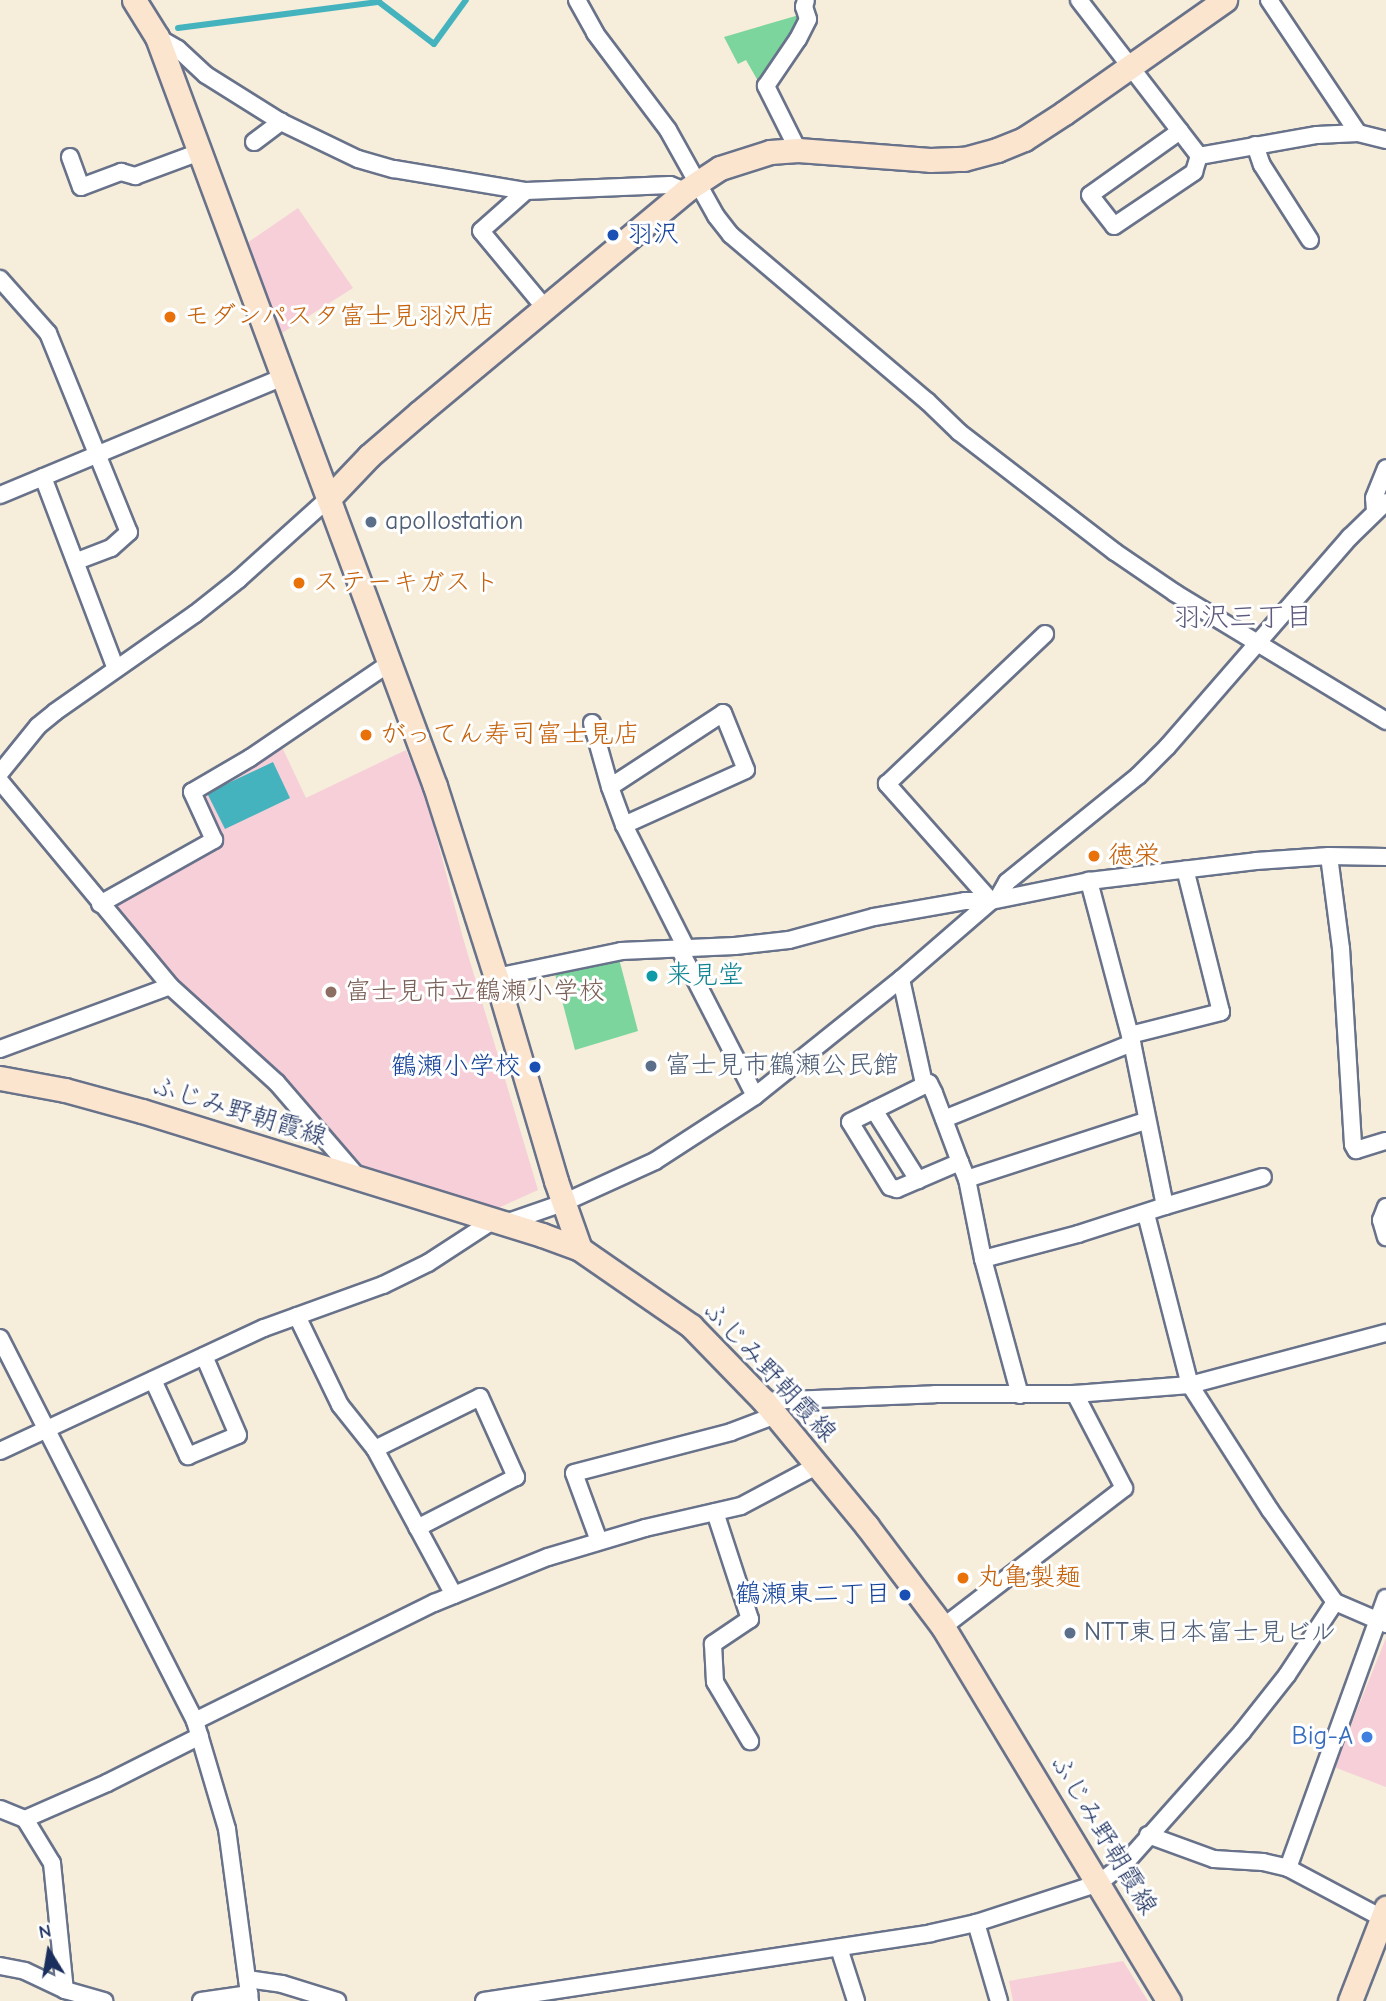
<!DOCTYPE html>
<html>
<head>
<meta charset="utf-8">
<style>
	body { margin:0 }
	#map { position:relative; width:1386px; height:2001px; overflow:hidden; background:#f6eddb; font-family:"Comic Neue","Klee One",sans-serif }
	div>[style] { position:absolute }
	[style*='--x'] { left:calc(var(--x)*1px); top:calc(var(--y)*1px); width:calc(var(--w)*1px); rotate:calc(var(--a)*1deg) }
	.built>* { inset:0; background:#f6cfd8 }
	.green>* { inset:0; background:#7bd59c }
	.water>* { inset:0; background:#44b3bd }
	.stream>* { height:6px; margin:-3px; padding:0 3px; transform-origin:3px; border-radius:3px; background:#44b3bd }
	.roads { filter:drop-shadow(2px 0 #68728a) drop-shadow(-2px 0 #68728a) drop-shadow(0 2px #68728a) drop-shadow(0 -2px #68728a) }
	.street>* { height:16px; margin:-8px; padding:0 8px; transform-origin:8px; border-radius:8px; background:#fff }
	.secondary>* { height:23px; margin:-11.5px; padding:0 11.5px; transform-origin:11.5px; border-radius:11.5px; background:#fce5cf }
	.dots>* { width:19px; height:19px; translate:-50% -50%; box-sizing:border-box; border:4px solid #fff; border-radius:50% }
	span { translate:-50% -50%; white-space:nowrap; text-align:center; line-height:1.15; -webkit-text-stroke:6px #fff; paint-order:stroke }
	.transit-label { font-size:26px; color:#164399 }
	.left { translate:0 -50%; text-align:left }
	.right { translate:-100% -50%; text-align:right }
	.food-label { font-size:26px; color:#c56008 }
	.service-label { font-size:26px; color:#4e5e75 }
	.culture-label { font-size:26px; color:#0d838f }
	.education-label { font-size:26px; color:#785e54 }
	.street-label { font-size:26px; color:#1b2f5e }
	.shop-label { font-size:26px; color:#366cbe }
	.neighbourhood-label { font-size:28px; color:#5e5a7e }
	.north { position:absolute; left:14px; top:1917px; width:70px; height:70px; -webkit-text-stroke:5px #fff; paint-order:stroke; rotate:349deg; font-size:19px; font-weight:700; line-height:28px; text-align:center; color:#1b2f5e }
	.north::after { content:''; display:block; margin:auto; width:24px; height:32px; background:#1b2f5e; clip-path:polygon(50% 0,100% 100%,50% 72%,0 100%) }
</style>
</head>
<body>
<div id="map">
	<div class="built">
		<i style="clip-path:polygon(298px 208px,353px 288px,282px 333px,247px 243px)"></i>
		<i style="clip-path:polygon(281px 745px,306px 798px,406px 750px,427px 801px,463px 938px,538px 1190px,496px 1209px,357px 1165px,198px 1008px,107px 907px,222px 840px,201px 797px,201px 792px)"></i>
		<i style="clip-path:polygon(1386px 1638px,1386px 1787px,1334px 1767px)"></i>
		<i style="clip-path:polygon(1123px 1961px,1148px 2001px,1013px 2001px,1009px 1981px)"></i>
	</div>
	<div class="green">
		<i style="clip-path:polygon(799px 15px,792px 34px,758px 81px,746px 60px,738px 64px,724px 37px)"></i>
		<i style="clip-path:polygon(618px 955px,638px 1031px,575px 1050px,554px 970px)"></i>
	</div>
	<div class="water">
		<i style="clip-path:polygon(273px 762px,290px 798px,225px 829px,207px 793px)"></i>
	</div>
	<div class="stream">
		<i style="--x:178;--y:28;--w:203;--a:-7.4"></i>
		<i style="--x:379;--y:2;--w:69;--a:37.4"></i>
		<i style="--x:434;--y:44;--w:54;--a:-54"></i>
	</div>
	<div class="roads">
		<div class="street">
			<i style="--x:577;--y:0;--w:38;--a:61"></i>
			<i style="--x:595;--y:33;--w:121;--a:53"></i>
			<i style="--x:668;--y:130;--w:98;--a:60.8"></i>
			<i style="--x:716;--y:216;--w:24;--a:52"></i>
			<i style="--x:731;--y:235;--w:257;--a:40.3"></i>
			<i style="--x:927;--y:401;--w:45;--a:44.1"></i>
			<i style="--x:959;--y:432;--w:197;--a:37.6"></i>
			<i style="--x:1115;--y:552;--w:73;--a:34.3"></i>
			<i style="--x:1175;--y:593;--w:247;--a:31.2"></i>
			<i style="--x:1079;--y:0;--w:197;--a:52.4"></i>
			<i style="--x:1199;--y:156;--w:120;--a:-10.1"></i>
			<i style="--x:1317;--y:135;--w:41;--a:-2.8"></i>
			<i style="--x:1358;--y:133;--w:29;--a:14"></i>
			<i style="--x:1269;--y:0;--w:160;--a:56.2"></i>
			<i style="--x:157;--y:37;--w:24;--a:30"></i>
			<i style="--x:178;--y:49;--w:38;--a:43"></i>
			<i style="--x:206;--y:75;--w:89;--a:32.1"></i>
			<i style="--x:281;--y:122;--w:85;--a:25.7"></i>
			<i style="--x:358;--y:159;--w:37;--a:16"></i>
			<i style="--x:394;--y:169;--w:134;--a:9.5"></i>
			<i style="--x:526;--y:191;--w:144;--a:-2.4"></i>
			<i style="--x:670;--y:185;--w:16;--a:22"></i>
			<i style="--x:1180;--y:131;--w:110;--a:144.6"></i>
			<i style="--x:1090;--y:195;--w:39;--a:52"></i>
			<i style="--x:1114;--y:226;--w:97;--a:-34"></i>
			<i style="--x:1194;--y:172;--w:17;--a:-73"></i>
			<i style="--x:254;--y:142;--w:34;--a:-37"></i>
			<i style="--x:1255;--y:145;--w:21;--a:71"></i>
			<i style="--x:1262;--y:165;--w:89;--a:57.4"></i>
			<i style="--x:798;--y:150;--w:72;--a:-116.6"></i>
			<i style="--x:766;--y:86;--w:57;--a:-55.8"></i>
			<i style="--x:798;--y:39;--w:22;--a:-63"></i>
			<i style="--x:808;--y:19;--w:13;--a:-108"></i>
			<i style="--x:804;--y:7;--w:7;--a:-74"></i>
			<i style="--x:70;--y:157;--w:32;--a:70"></i>
			<i style="--x:81;--y:187;--w:43;--a:-20.6"></i>
			<i style="--x:121;--y:172;--w:15;--a:16"></i>
			<i style="--x:135;--y:176;--w:69;--a:-20.3"></i>
			<i style="--x:526;--y:191;--w:60;--a:138.4"></i>
			<i style="--x:481;--y:231;--w:100;--a:50.3"></i>
			<i style="--x:0;--y:279;--w:72;--a:48.4"></i>
			<i style="--x:48;--y:333;--w:215;--a:67.9"></i>
			<i style="--x:129;--y:532;--w:24;--a:138"></i>
			<i style="--x:111;--y:548;--w:36;--a:159"></i>
			<i style="--x:43;--y:477;--w:205;--a:69.2"></i>
			<i style="--x:0;--y:495;--w:307;--a:-22.6"></i>
			<i style="--x:1375;--y:511;--w:13;--a:-94"></i>
			<i style="--x:1374;--y:498;--w:32;--a:-68"></i>
			<i style="--x:592;--y:723;--w:66;--a:74.3"></i>
			<i style="--x:610;--y:787;--w:40;--a:69.8"></i>
			<i style="--x:624;--y:825;--w:138;--a:63.2"></i>
			<i style="--x:0;--y:773;--w:60;--a:-51"></i>
			<i style="--x:38;--y:726;--w:22;--a:-39"></i>
			<i style="--x:55;--y:712;--w:171;--a:-35"></i>
			<i style="--x:195;--y:614;--w:56;--a:-38.5"></i>
			<i style="--x:239;--y:579;--w:122;--a:-42"></i>
			<i style="--x:0;--y:781;--w:266;--a:50.3"></i>
			<i style="--x:170;--y:986;--w:144;--a:42.2"></i>
			<i style="--x:277;--y:1083;--w:123;--a:49.3"></i>
			<i style="--x:610;--y:787;--w:135;--a:-33.2"></i>
			<i style="--x:723;--y:713;--w:61;--a:68"></i>
			<i style="--x:746;--y:770;--w:134;--a:155.7"></i>
			<i style="--x:1329;--y:856;--w:93;--a:82.6"></i>
			<i style="--x:1341;--y:948;--w:197;--a:86.5"></i>
			<i style="--x:1353;--y:1145;--w:6;--a:59"></i>
			<i style="--x:1356;--y:1150;--w:31;--a:-17"></i>
			<i style="--x:998;--y:898;--w:18;--a:-61"></i>
			<i style="--x:1007;--y:882;--w:169;--a:-39"></i>
			<i style="--x:1138;--y:776;--w:42;--a:-45"></i>
			<i style="--x:1168;--y:746;--w:277;--a:-49"></i>
			<i style="--x:1350;--y:537;--w:50;--a:-44.2"></i>
			<i style="--x:991;--y:901;--w:157;--a:-131.6"></i>
			<i style="--x:887;--y:784;--w:218;--a:-43.5"></i>
			<i style="--x:100;--y:904;--w:131;--a:-29.3"></i>
			<i style="--x:214;--y:840;--w:53;--a:-114.6"></i>
			<i style="--x:192;--y:792;--w:67;--a:-30.4"></i>
			<i style="--x:250;--y:758;--w:169;--a:-34.2"></i>
			<i style="--x:679;--y:948;--w:166;--a:62.8"></i>
			<i style="--x:496;--y:977;--w:128;--a:-11.7"></i>
			<i style="--x:621;--y:951;--w:114;--a:-2.5"></i>
			<i style="--x:735;--y:946;--w:54;--a:-6.3"></i>
			<i style="--x:789;--y:940;--w:88;--a:-15.1"></i>
			<i style="--x:874;--y:917;--w:92;--a:-10"></i>
			<i style="--x:965;--y:901;--w:25;--a:0"></i>
			<i style="--x:901;--y:979;--w:107;--a:77.6"></i>
			<i style="--x:1130;--y:1035;--w:94;--a:-14.2"></i>
			<i style="--x:1221;--y:1012;--w:147;--a:-104.1"></i>
			<i style="--x:0;--y:1049;--w:181;--a:-20.3"></i>
			<i style="--x:874;--y:1110;--w:83;--a:57.8"></i>
			<i style="--x:944;--y:1119;--w:203;--a:-22"></i>
			<i style="--x:960;--y:1162;--w:69;--a:156.8"></i>
			<i style="--x:897;--y:1189;--w:7;--a:-164"></i>
			<i style="--x:890;--y:1187;--w:76;--a:-121.6"></i>
			<i style="--x:850;--y:1122;--w:88;--a:-26.3"></i>
			<i style="--x:929;--y:1083;--w:11;--a:63"></i>
			<i style="--x:934;--y:1093;--w:74;--a:69.4"></i>
			<i style="--x:960;--y:1162;--w:18;--a:68"></i>
			<i style="--x:967;--y:1179;--w:82;--a:78.7"></i>
			<i style="--x:983;--y:1259;--w:141;--a:74.8"></i>
			<i style="--x:967;--y:1179;--w:188;--a:-18"></i>
			<i style="--x:1165;--y:1206;--w:102;--a:-16.5"></i>
			<i style="--x:1386;--y:1207;--w:14;--a:111"></i>
			<i style="--x:1381;--y:1220;--w:18;--a:74"></i>
			<i style="--x:1146;--y:1214;--w:177;--a:75.6"></i>
			<i style="--x:1190;--y:1385;--w:148;--a:57.4"></i>
			<i style="--x:1270;--y:1510;--w:113;--a:54.8"></i>
			<i style="--x:1335;--y:1602;--w:56;--a:23.3"></i>
			<i style="--x:983;--y:1259;--w:98;--a:-14.7"></i>
			<i style="--x:1078;--y:1234;--w:91;--a:-17.8"></i>
			<i style="--x:1165;--y:1206;--w:166;--a:-101.4"></i>
			<i style="--x:1132;--y:1043;--w:168;--a:-104.9"></i>
			<i style="--x:297;--y:1316;--w:99;--a:64.2"></i>
			<i style="--x:340;--y:1405;--w:56;--a:51.5"></i>
			<i style="--x:375;--y:1449;--w:166;--a:61.6"></i>
			<i style="--x:0;--y:1338;--w:430;--a:63"></i>
			<i style="--x:195;--y:1721;--w:113;--a:73.5"></i>
			<i style="--x:227;--y:1829;--w:174;--a:82.4"></i>
			<i style="--x:153;--y:1380;--w:84;--a:65.3"></i>
			<i style="--x:188;--y:1456;--w:54;--a:-22.8"></i>
			<i style="--x:238;--y:1435;--w:86;--a:-113.3"></i>
			<i style="--x:764;--y:1401;--w:171;--a:-2.3"></i>
			<i style="--x:935;--y:1394;--w:140;--a:0"></i>
			<i style="--x:1075;--y:1394;--w:115;--a:-4.5"></i>
			<i style="--x:1190;--y:1385;--w:203;--a:-14.9"></i>
			<i style="--x:375;--y:1449;--w:117;--a:-26.3"></i>
			<i style="--x:480;--y:1397;--w:88;--a:65.8"></i>
			<i style="--x:516;--y:1477;--w:111;--a:152.7"></i>
			<i style="--x:0;--y:1451;--w:291;--a:-25"></i>
			<i style="--x:264;--y:1328;--w:127;--a:-19.9"></i>
			<i style="--x:383;--y:1285;--w:50;--a:-26.1"></i>
			<i style="--x:428;--y:1263;--w:79;--a:-33.1"></i>
			<i style="--x:494;--y:1220;--w:17;--a:3"></i>
			<i style="--x:511;--y:1221;--w:55;--a:-19.1"></i>
			<i style="--x:563;--y:1203;--w:101;--a:-24.5"></i>
			<i style="--x:655;--y:1161;--w:119;--a:-33"></i>
			<i style="--x:755;--y:1096;--w:187;--a:-38.7"></i>
			<i style="--x:901;--y:979;--w:119;--a:-40.9"></i>
			<i style="--x:991;--y:901;--w:100;--a:-11.5"></i>
			<i style="--x:1089;--y:881;--w:168;--a:-6.8"></i>
			<i style="--x:1256;--y:861;--w:73;--a:-3.9"></i>
			<i style="--x:1329;--y:856;--w:57;--a:1"></i>
			<i style="--x:715;--y:1512;--w:113;--a:71.9"></i>
			<i style="--x:750;--y:1619;--w:45;--a:146"></i>
			<i style="--x:713;--y:1644;--w:38;--a:87"></i>
			<i style="--x:715;--y:1682;--w:69;--a:59.3"></i>
			<i style="--x:599;--y:1541;--w:72;--a:-110.2"></i>
			<i style="--x:574;--y:1473;--w:162;--a:-14.6"></i>
			<i style="--x:731;--y:1432;--w:48;--a:-20.7"></i>
			<i style="--x:943;--y:1627;--w:228;--a:-37.5"></i>
			<i style="--x:1124;--y:1488;--w:106;--a:-117.5"></i>
			<i style="--x:195;--y:1721;--w:267;--a:-26.3"></i>
			<i style="--x:434;--y:1603;--w:123;--a:-22"></i>
			<i style="--x:548;--y:1557;--w:101;--a:-16.6"></i>
			<i style="--x:645;--y:1528;--w:98;--a:-12.9"></i>
			<i style="--x:741;--y:1506;--w:87;--a:-28"></i>
			<i style="--x:0;--y:1809;--w:27;--a:22"></i>
			<i style="--x:25;--y:1819;--w:90;--a:-23.7"></i>
			<i style="--x:107;--y:1783;--w:104;--a:-26.8"></i>
			<i style="--x:25;--y:1819;--w:52;--a:58.5"></i>
			<i style="--x:52;--y:1863;--w:128;--a:84.2"></i>
			<i style="--x:1148;--y:1835;--w:70;--a:20"></i>
			<i style="--x:1214;--y:1859;--w:49;--a:3.5"></i>
			<i style="--x:1263;--y:1862;--w:26;--a:13"></i>
			<i style="--x:1288;--y:1868;--w:106;--a:28"></i>
			<i style="--x:1288;--y:1868;--w:287;--a:-70.1"></i>
			<i style="--x:976;--y:1923;--w:81;--a:73.6"></i>
			<i style="--x:839;--y:1948;--w:56;--a:72.2"></i>
			<i style="--x:0;--y:1966;--w:25;--a:11"></i>
			<i style="--x:25;--y:1971;--w:44;--a:25.4"></i>
			<i style="--x:65;--y:1990;--w:41;--a:15.8"></i>
			<i style="--x:247;--y:1979;--w:35;--a:8"></i>
			<i style="--x:282;--y:1984;--w:58;--a:17.2"></i>
			<i style="--x:201;--y:2001;--w:49;--a:-8.3"></i>
			<i style="--x:484;--y:2001;--w:452;--a:-8.6"></i>
			<i style="--x:931;--y:1933;--w:46;--a:-12.5"></i>
			<i style="--x:976;--y:1923;--w:129;--a:-18"></i>
			<i style="--x:1099;--y:1883;--w:37;--a:-38"></i>
			<i style="--x:1128;--y:1860;--w:171;--a:-48.3"></i>
			<i style="--x:1242;--y:1732;--w:73;--a:-51.7"></i>
			<i style="--x:1287;--y:1675;--w:87;--a:-56.7"></i>
		</div>
		<div class="secondary">
			<i style="--x:134;--y:0;--w:44;--a:58.1"></i>
			<i style="--x:157;--y:37;--w:799;--a:69.64"></i>
			<i style="--x:435;--y:786;--w:201;--a:72.3"></i>
			<i style="--x:496;--y:977;--w:213;--a:73.6"></i>
			<i style="--x:556;--y:1181;--w:72;--a:70.6"></i>
			<i style="--x:330;--y:497;--w:57;--a:-46.4"></i>
			<i style="--x:369;--y:456;--w:67;--a:-40.8"></i>
			<i style="--x:420;--y:412;--w:345;--a:-39.8"></i>
			<i style="--x:685;--y:191;--w:42;--a:-33.3"></i>
			<i style="--x:720;--y:168;--w:52;--a:-17.7"></i>
			<i style="--x:770;--y:152;--w:28;--a:-4"></i>
			<i style="--x:798;--y:150;--w:132;--a:4.3"></i>
			<i style="--x:930;--y:160;--w:34;--a:-2"></i>
			<i style="--x:964;--y:159;--w:34;--a:-15"></i>
			<i style="--x:997;--y:150;--w:29;--a:-22"></i>
			<i style="--x:1024;--y:139;--w:48;--a:-33"></i>
			<i style="--x:1064;--y:113;--w:197;--a:-35.1"></i>
			<i style="--x:0;--y:1078;--w:66;--a:10.5"></i>
			<i style="--x:65;--y:1090;--w:80;--a:15.3"></i>
			<i style="--x:142;--y:1111;--w:419;--a:17.2"></i>
			<i style="--x:542;--y:1235;--w:40;--a:20.2"></i>
			<i style="--x:580;--y:1249;--w:135;--a:34.7"></i>
			<i style="--x:691;--y:1326;--w:105;--a:45.8"></i>
			<i style="--x:764;--y:1401;--w:162;--a:50.5"></i>
			<i style="--x:867;--y:1526;--w:126;--a:53"></i>
			<i style="--x:943;--y:1627;--w:437;--a:58.9"></i>
			<i style="--x:1350;--y:2001;--w:100;--a:-68.8"></i>
		</div>
	</div>
	<div class="dots">
		<i style="left:613px;top:235px;background:#1a4fb4"></i>
		<i style="left:170px;top:317px;background:#e8710a"></i>
		<i style="left:371px;top:522px;background:#5c6f8a"></i>
		<i style="left:299px;top:583px;background:#e8710a"></i>
		<i style="left:366px;top:735px;background:#e8710a"></i>
		<i style="left:1094px;top:856px;background:#e8710a"></i>
		<i style="left:652px;top:976px;background:#0f9aa8"></i>
		<i style="left:331px;top:992px;background:#8d6e63"></i>
		<i style="left:651px;top:1066px;background:#5c6f8a"></i>
		<i style="left:535px;top:1067px;background:#1a4fb4"></i>
		<i style="left:963px;top:1578px;background:#e8710a"></i>
		<i style="left:905px;top:1595px;background:#1a4fb4"></i>
		<i style="left:1070px;top:1633px;background:#5c6f8a"></i>
		<i style="left:1367px;top:1737px;background:#3f7fe0"></i>
	</div>
	<div class="transit-label">
		<span class="left" style="left:627px;top:235px">羽沢</span>
		<span class="right" style="left:521px;top:1067px">鶴瀬小学校</span>
		<span class="right" style="left:891px;top:1595px">鶴瀬東二丁目</span>
	</div>
	<div class="food-label">
		<span class="left" style="left:184px;top:317px">モダンパスタ富士見羽沢店</span>
		<span class="left" style="left:313px;top:583px">ステーキガスト</span>
		<span class="left" style="left:380px;top:735px">がってん寿司富士見店</span>
		<span class="left" style="left:1108px;top:856px">徳栄</span>
		<span class="left" style="left:977px;top:1578px">丸亀製麺</span>
	</div>
	<div class="service-label">
		<span class="left" style="left:385px;top:522px">apollostation</span>
		<span class="left" style="left:665px;top:1066px">富士見市鶴瀬公民館</span>
		<span class="left" style="left:1084px;top:1633px">NTT東日本富士見ビル</span>
	</div>
	<div class="culture-label">
		<span class="left" style="left:666px;top:976px">来見堂</span>
	</div>
	<div class="education-label">
		<span class="left" style="left:345px;top:992px">富士見市立鶴瀬小学校</span>
	</div>
	<div class="street-label">
		<span style="left:239px;top:1112px;rotate:17deg">ふじみ野朝霞線</span>
		<span style="left:769px;top:1372px;rotate:47deg">ふじみ野朝霞線</span>
		<span style="left:1103px;top:1835px;rotate:59deg">ふじみ野朝霞線</span>
	</div>
	<div class="shop-label">
		<span class="right" style="left:1353px;top:1737px">Big-A</span>
	</div>
	<div class="neighbourhood-label">
		<span style="left:1243px;top:617px">羽沢三丁目</span>
	</div>
	<div class="north">N</div>
</div>
</body>
</html>
